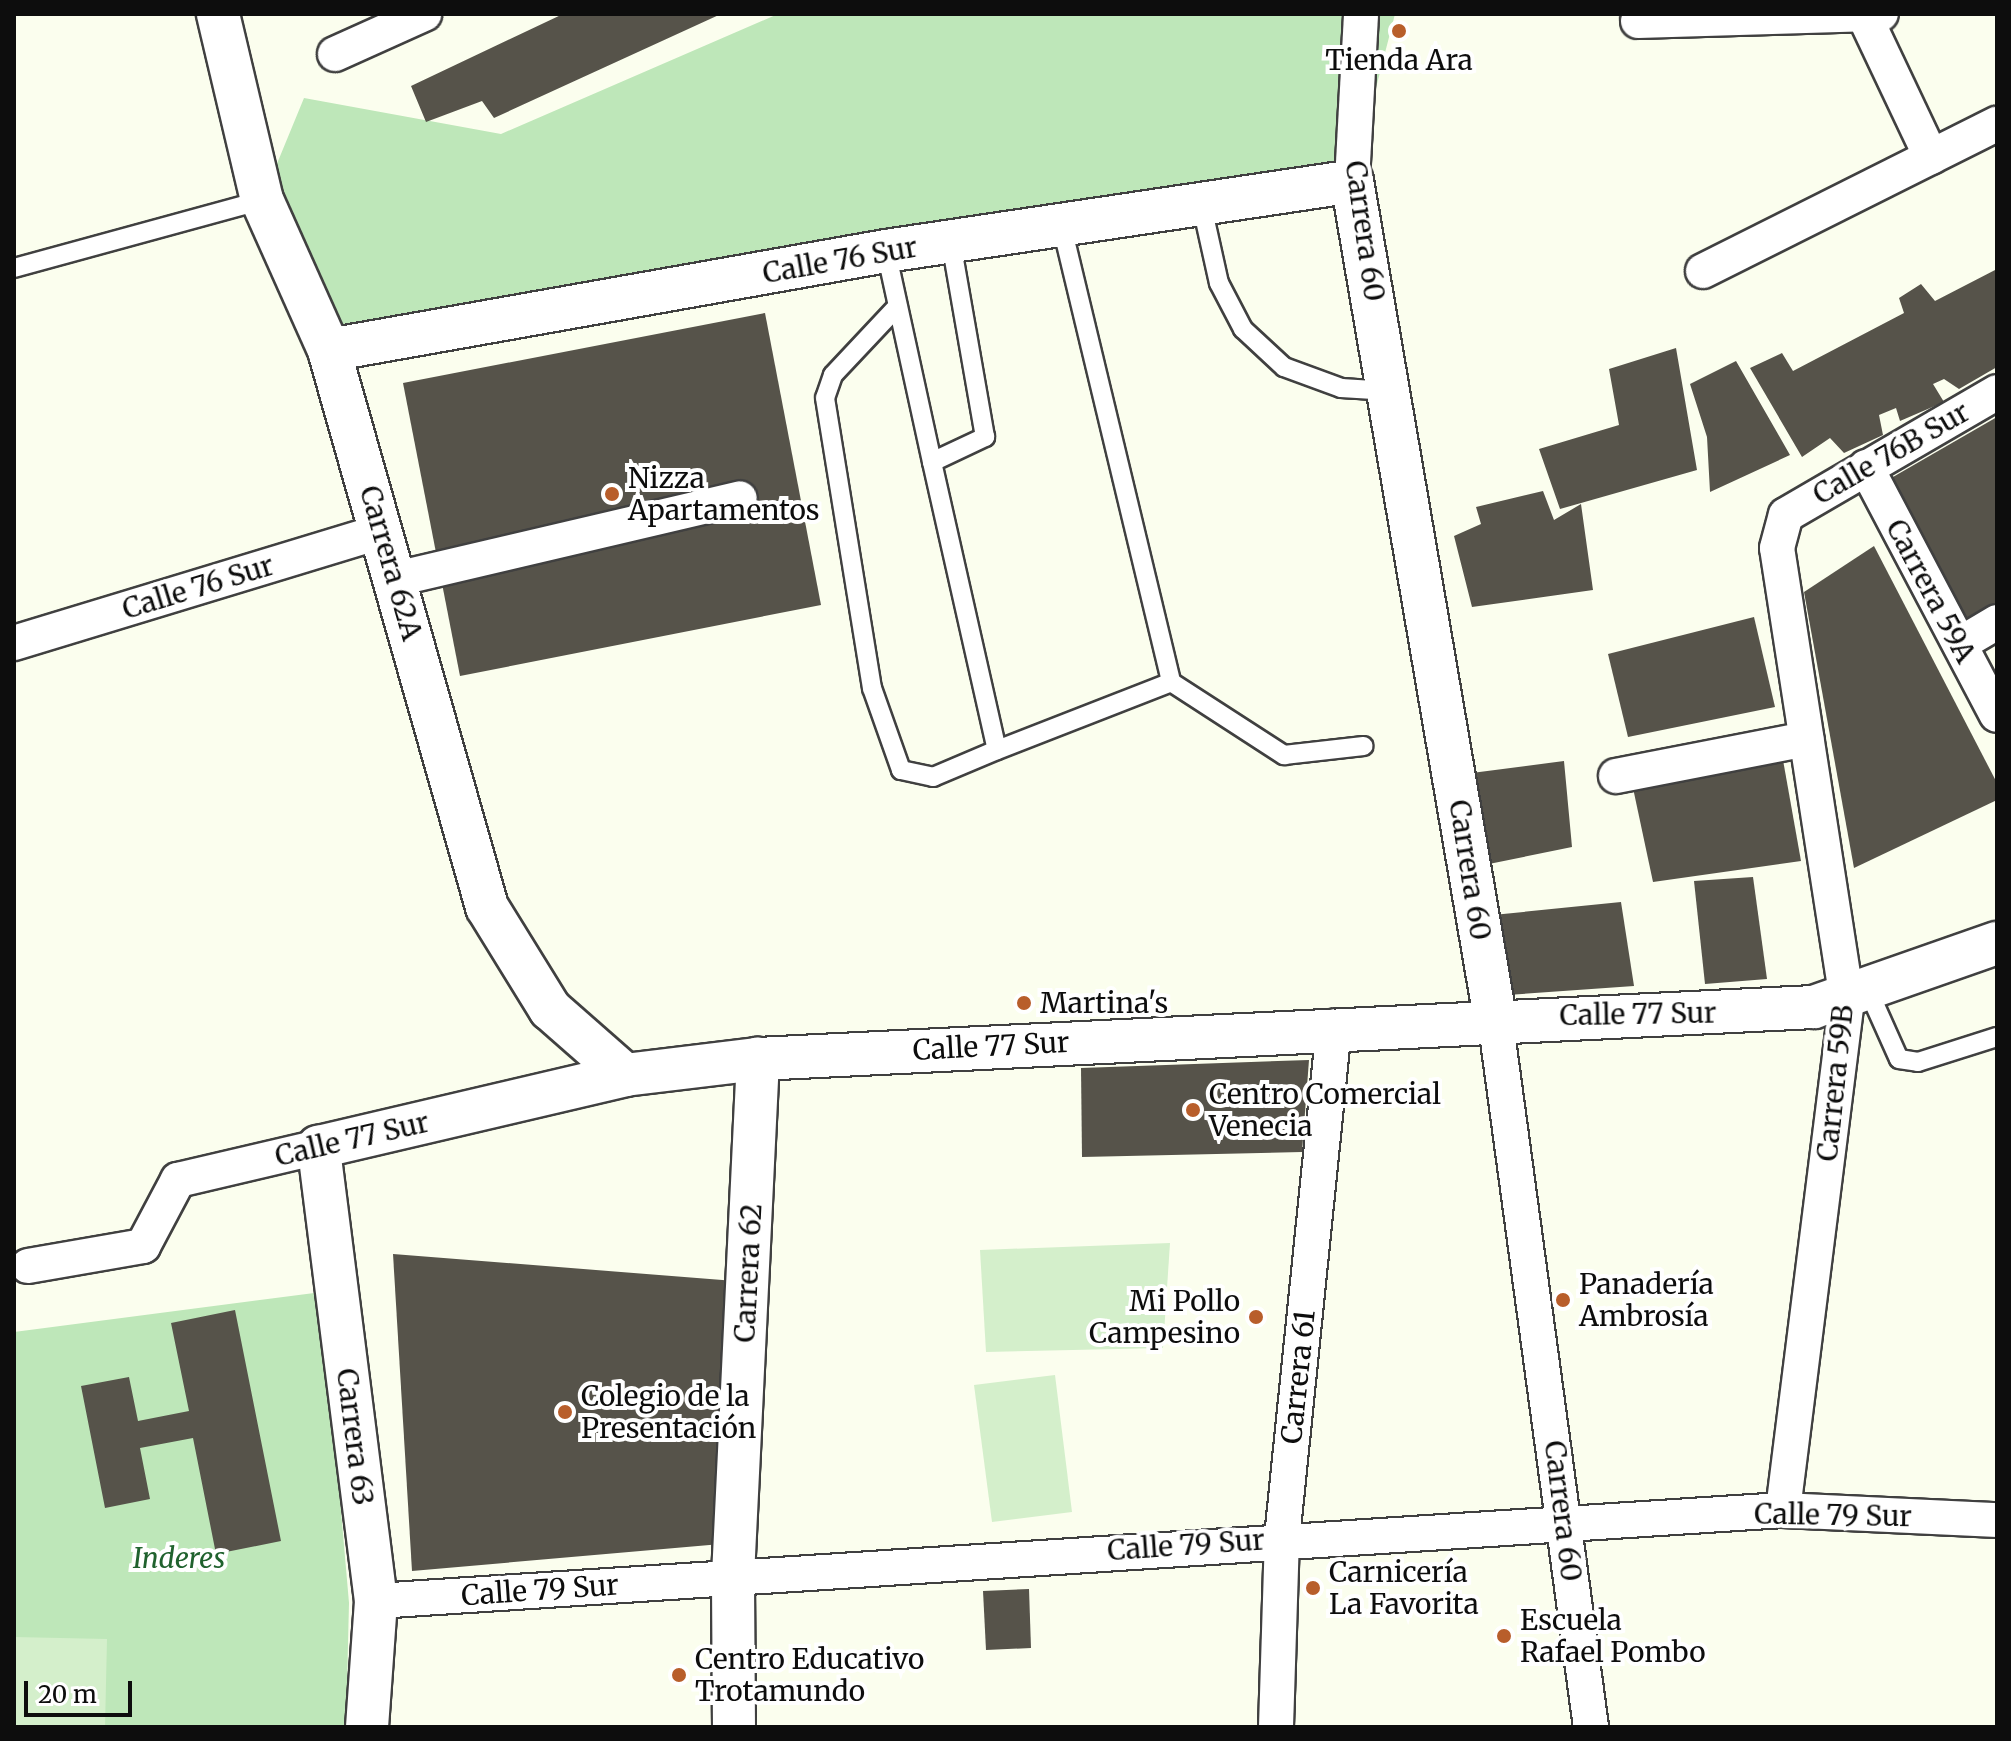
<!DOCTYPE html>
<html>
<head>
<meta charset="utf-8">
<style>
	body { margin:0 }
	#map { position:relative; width:2011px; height:1741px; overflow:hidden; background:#fbfeee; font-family:Merriweather,serif }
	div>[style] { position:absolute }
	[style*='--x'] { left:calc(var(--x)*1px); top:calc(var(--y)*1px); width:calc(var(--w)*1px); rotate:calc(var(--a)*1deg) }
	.green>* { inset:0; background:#bee7b9 }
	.pitch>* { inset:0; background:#d4efcb }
	.building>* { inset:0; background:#56534a }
	.roads { filter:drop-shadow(2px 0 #404040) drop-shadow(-2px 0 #404040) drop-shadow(0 2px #404040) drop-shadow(0 -2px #404040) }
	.service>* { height:18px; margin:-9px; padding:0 9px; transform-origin:9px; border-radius:9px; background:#fff }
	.minor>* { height:34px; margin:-17px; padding:0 17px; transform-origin:17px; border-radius:17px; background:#fff }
	.tertiary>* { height:42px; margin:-21px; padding:0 21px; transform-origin:21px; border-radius:21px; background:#fff }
	.dots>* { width:22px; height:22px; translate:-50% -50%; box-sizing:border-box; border:4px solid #fff; border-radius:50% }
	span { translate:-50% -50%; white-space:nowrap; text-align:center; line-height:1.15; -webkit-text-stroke:8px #fff; paint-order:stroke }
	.poi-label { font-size:28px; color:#0d0d0d }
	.left { translate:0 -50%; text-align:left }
	.right { translate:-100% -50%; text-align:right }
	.street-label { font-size:28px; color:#0d0d0d }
	.park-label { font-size:28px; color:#20622e; font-style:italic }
	.frame { position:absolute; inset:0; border:16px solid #0d0d0d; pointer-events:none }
	.scale { position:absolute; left:24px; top:1681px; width:108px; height:36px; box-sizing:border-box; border:4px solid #0d0d0d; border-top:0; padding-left:10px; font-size:24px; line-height:28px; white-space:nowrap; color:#0d0d0d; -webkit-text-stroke:6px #fff; paint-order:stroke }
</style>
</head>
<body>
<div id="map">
	<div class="green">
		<i style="clip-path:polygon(778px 14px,1395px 14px,1352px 181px,329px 350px,262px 200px,304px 98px,501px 134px)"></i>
		<i style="clip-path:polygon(322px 1292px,349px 1603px,346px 1727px,14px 1727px,14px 1332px)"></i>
	</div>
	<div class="pitch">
		<i style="clip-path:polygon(1170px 1243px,1163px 1348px,986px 1352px,980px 1250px)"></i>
		<i style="clip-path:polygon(1055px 1375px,1072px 1512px,992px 1522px,974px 1385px)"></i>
		<i style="clip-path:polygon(14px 1637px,107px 1639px,105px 1727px,14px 1727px)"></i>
	</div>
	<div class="building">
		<i style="clip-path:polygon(563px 14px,721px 14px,494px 118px,482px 101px,426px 122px,411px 86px)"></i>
		<i style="clip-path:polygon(1997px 269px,1997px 367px,1959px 389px,1944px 379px,1933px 384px,1944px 402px,1900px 421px,1896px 408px,1879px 415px,1883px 435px,1844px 453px,1830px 438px,1802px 457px,1750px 368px,1782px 353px,1793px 371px,1904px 313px,1899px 298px,1921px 284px,1935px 301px)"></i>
		<i style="clip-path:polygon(765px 313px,821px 605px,460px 676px,403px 383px)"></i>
		<i style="clip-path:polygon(1676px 348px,1697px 470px,1560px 509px,1539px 449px,1619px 425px,1609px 369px)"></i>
		<i style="clip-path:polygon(1736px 361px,1790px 455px,1710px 492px,1707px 437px,1690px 384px)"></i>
		<i style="clip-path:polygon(1997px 417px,1997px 603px,1963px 624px,1886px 481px)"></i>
		<i style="clip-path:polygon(1543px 491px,1554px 520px,1581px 504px,1593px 590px,1472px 607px,1454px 536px,1481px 524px,1476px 507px)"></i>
		<i style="clip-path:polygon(1874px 546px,1997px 783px,1997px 800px,1854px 868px,1804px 592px)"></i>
		<i style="clip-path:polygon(1754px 617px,1775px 707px,1628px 737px,1608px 654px)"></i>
		<i style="clip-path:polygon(1783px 760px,1801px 861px,1653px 882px,1633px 788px)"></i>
		<i style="clip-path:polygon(1564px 761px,1572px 847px,1479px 866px,1464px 774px)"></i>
		<i style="clip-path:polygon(1753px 877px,1767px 979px,1705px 984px,1694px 881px)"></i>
		<i style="clip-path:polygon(1621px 902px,1634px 986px,1507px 995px,1493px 915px)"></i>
		<i style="clip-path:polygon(1309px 1060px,1302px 1152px,1082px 1157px,1081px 1068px)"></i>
		<i style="clip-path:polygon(393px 1254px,735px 1281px,721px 1544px,412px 1571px)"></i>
		<i style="clip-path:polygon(235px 1310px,281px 1541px,216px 1554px,193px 1438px,140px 1448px,150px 1499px,105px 1508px,81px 1386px,129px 1377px,138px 1421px,189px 1411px,171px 1323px)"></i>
		<i style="clip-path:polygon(1029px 1589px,1031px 1648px,986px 1650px,983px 1591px)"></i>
	</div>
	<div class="roads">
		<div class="service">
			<i style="--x:1201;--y:202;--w:83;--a:77.5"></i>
			<i style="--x:1219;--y:283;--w:52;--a:62.4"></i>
			<i style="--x:1243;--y:329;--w:56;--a:42.8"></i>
			<i style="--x:1284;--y:367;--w:61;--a:20.2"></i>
			<i style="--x:1341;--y:388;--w:49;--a:3.5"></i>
			<i style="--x:1061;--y:223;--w:472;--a:76.5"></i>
			<i style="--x:1171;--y:682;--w:135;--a:32.9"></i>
			<i style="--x:1284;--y:755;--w:80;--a:-6.5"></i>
			<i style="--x:886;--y:251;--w:216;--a:77.7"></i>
			<i style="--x:932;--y:462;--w:59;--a:-25.3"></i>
			<i style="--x:985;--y:437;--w:198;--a:-99.9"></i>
			<i style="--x:14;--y:268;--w:257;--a:-15.3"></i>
			<i style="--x:894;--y:310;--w:89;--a:133.2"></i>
			<i style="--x:833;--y:375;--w:24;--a:109"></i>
			<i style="--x:825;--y:398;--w:294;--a:80.8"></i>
			<i style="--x:872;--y:688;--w:87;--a:70.5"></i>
			<i style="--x:901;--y:770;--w:33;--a:12"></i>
			<i style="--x:933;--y:777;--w:69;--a:-22.9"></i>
			<i style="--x:932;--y:462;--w:295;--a:77.3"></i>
			<i style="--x:997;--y:750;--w:187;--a:-21.3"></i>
			<i style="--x:1869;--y:992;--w:73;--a:65.9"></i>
			<i style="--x:1899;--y:1059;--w:19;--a:9"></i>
			<i style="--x:1918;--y:1062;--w:83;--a:-17.6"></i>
		</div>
		<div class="minor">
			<i style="--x:1864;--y:15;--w:157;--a:64.7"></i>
			<i style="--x:1638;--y:21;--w:243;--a:-1.7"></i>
			<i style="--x:335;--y:54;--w:98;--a:-24.2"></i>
			<i style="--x:1352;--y:181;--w:167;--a:-86.9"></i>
			<i style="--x:1703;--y:271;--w:329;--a:-26.6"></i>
			<i style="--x:1866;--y:467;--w:280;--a:62.2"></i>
			<i style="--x:396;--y:579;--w:353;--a:-13.2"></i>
			<i style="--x:14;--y:643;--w:386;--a:-16.9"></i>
			<i style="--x:1960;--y:644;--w:43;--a:-30.7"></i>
			<i style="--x:1616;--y:776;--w:194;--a:-11"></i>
			<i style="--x:1495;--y:1018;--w:715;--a:82.29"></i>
			<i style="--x:28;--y:1266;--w:117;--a:-9.9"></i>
			<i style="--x:143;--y:1246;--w:75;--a:-62.1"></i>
			<i style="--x:178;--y:1180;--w:145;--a:-13.2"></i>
			<i style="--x:1783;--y:1510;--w:514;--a:-82.85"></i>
			<i style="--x:1847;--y:1000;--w:457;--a:-98.8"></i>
			<i style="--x:1777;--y:548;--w:34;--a:-75"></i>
			<i style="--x:1786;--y:515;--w:244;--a:-30.2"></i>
			<i style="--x:376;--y:1601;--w:1410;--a:-3.7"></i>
			<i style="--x:1783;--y:1510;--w:214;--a:2.7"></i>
			<i style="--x:1276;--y:1727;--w:189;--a:-88.2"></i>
			<i style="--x:1282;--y:1538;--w:514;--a:-84.19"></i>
		</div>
		<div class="tertiary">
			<i style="--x:218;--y:14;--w:191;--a:76.7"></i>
			<i style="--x:262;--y:200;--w:164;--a:65.9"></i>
			<i style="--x:329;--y:350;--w:579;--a:74.16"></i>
			<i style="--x:487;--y:907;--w:120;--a:58.3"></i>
			<i style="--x:550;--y:1009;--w:100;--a:41.3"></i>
			<i style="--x:329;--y:350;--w:566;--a:-10.08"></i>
			<i style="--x:886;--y:251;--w:471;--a:-8.5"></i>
			<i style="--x:1352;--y:181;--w:849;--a:80.3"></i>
			<i style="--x:367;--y:1727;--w:126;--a:-85.9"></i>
			<i style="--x:376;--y:1601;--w:458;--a:-97.2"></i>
			<i style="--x:319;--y:1147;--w:314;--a:-13.2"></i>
			<i style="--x:625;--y:1075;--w:134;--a:-6.9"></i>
			<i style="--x:758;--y:1059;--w:1057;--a:-2.82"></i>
			<i style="--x:1814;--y:1007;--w:194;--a:-19.3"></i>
			<i style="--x:734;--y:1727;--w:151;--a:-90.4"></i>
			<i style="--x:733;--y:1576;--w:518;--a:-87.23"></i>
		</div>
	</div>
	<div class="dots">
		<i style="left:1399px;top:31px;background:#b85e2b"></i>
		<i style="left:612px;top:494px;background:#b85e2b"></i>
		<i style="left:1024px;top:1003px;background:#b85e2b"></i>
		<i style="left:1193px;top:1110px;background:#b85e2b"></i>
		<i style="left:1563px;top:1300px;background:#b85e2b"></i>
		<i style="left:1256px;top:1317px;background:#b85e2b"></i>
		<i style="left:565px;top:1412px;background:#b85e2b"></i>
		<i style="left:1313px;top:1588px;background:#b85e2b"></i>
		<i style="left:1504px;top:1636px;background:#b85e2b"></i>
		<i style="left:679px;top:1675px;background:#b85e2b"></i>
	</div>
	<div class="poi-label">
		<span style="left:1399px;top:60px">Tienda Ara</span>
		<span class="left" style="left:628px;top:494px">Nizza<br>Apartamentos</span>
		<span class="left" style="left:1040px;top:1003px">Martina's</span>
		<span class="left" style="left:1209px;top:1110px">Centro Comercial<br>Venecia</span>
		<span class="left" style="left:1579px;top:1300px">Panadería<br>Ambrosía</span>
		<span class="right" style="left:1240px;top:1317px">Mi Pollo<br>Campesino</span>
		<span class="left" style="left:581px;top:1412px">Colegio de la<br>Presentación</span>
		<span class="left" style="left:1329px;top:1588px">Carnicería<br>La Favorita</span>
		<span class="left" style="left:1520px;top:1636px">Escuela<br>Rafael Pombo</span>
		<span class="left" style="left:695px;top:1675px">Centro Educativo<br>Trotamundo</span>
	</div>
	<div class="street-label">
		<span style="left:1365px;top:231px;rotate:82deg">Carrera 60</span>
		<span style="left:840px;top:260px;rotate:-10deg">Calle 76 Sur</span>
		<span style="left:1891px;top:453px;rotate:-30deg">Calle 76B Sur</span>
		<span style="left:391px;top:563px;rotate:74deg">Carrera 62A</span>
		<span style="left:198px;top:587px;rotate:-17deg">Calle 76 Sur</span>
		<span style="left:1931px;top:591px;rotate:62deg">Carrera 59A</span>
		<span style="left:1470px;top:870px;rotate:81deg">Carrera 60</span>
		<span style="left:1638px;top:1014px;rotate:-1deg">Calle 77 Sur</span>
		<span style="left:991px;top:1046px;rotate:-3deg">Calle 77 Sur</span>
		<span style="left:1835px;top:1083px;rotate:-84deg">Carrera 59B</span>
		<span style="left:352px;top:1139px;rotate:-13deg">Calle 77 Sur</span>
		<span style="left:748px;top:1273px;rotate:-87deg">Carrera 62</span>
		<span style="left:1298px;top:1377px;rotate:-84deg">Carrera 61</span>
		<span style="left:355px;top:1437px;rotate:83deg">Carrera 63</span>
		<span style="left:1563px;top:1511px;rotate:83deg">Carrera 60</span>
		<span style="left:1833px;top:1515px;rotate:1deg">Calle 79 Sur</span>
		<span style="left:1186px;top:1545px;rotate:-4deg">Calle 79 Sur</span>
		<span style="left:540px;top:1590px;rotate:-4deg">Calle 79 Sur</span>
	</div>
	<div class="park-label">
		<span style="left:179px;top:1558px">Inderes</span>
	</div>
	<div class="frame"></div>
	<div class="scale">20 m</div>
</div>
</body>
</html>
